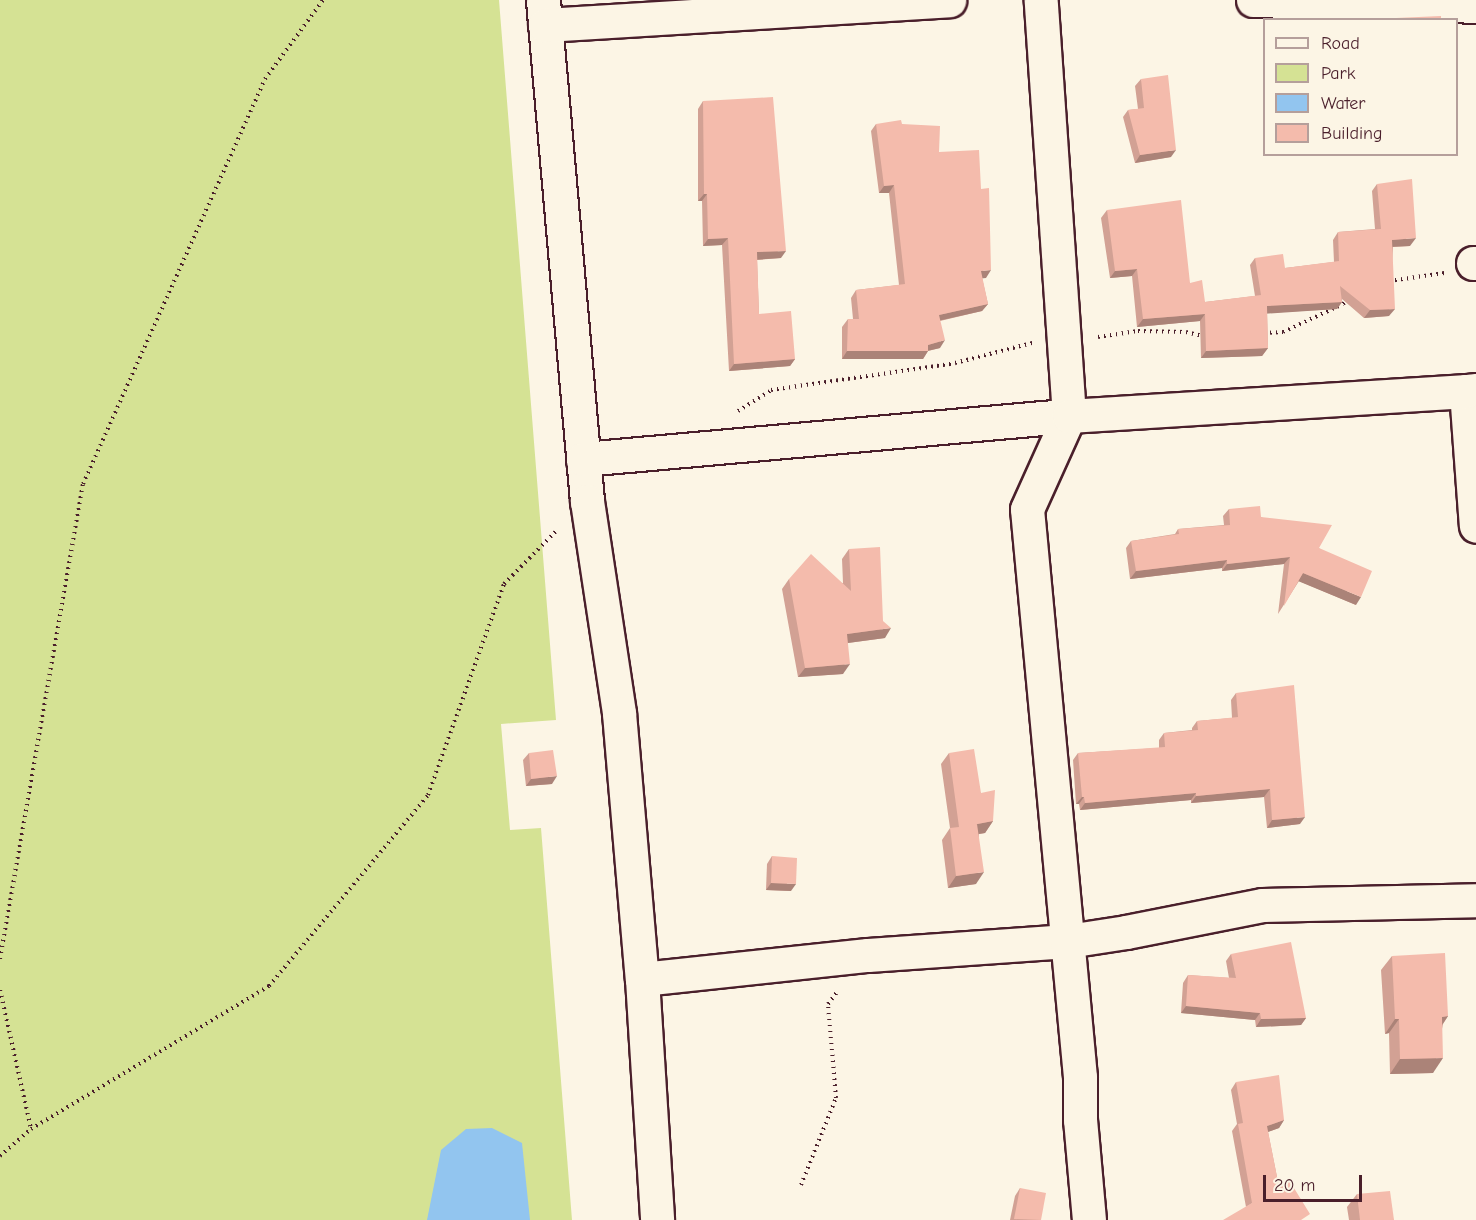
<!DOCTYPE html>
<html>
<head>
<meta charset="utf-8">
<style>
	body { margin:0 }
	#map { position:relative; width:1476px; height:1220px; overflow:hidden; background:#fcf5e5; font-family:"Comic Neue",sans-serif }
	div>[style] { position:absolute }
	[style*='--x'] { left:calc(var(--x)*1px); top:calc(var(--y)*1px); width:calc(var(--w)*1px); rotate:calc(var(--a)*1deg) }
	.green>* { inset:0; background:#d5e294 }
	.water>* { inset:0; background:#92c5ef }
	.path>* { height:4px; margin-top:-2px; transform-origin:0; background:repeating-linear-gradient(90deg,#4a1f2b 0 1.5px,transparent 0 6px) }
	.roads { filter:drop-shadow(2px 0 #4a1f2b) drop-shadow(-2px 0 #4a1f2b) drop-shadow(0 2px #4a1f2b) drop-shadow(0 -2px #4a1f2b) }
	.street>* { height:33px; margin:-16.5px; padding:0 16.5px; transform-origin:16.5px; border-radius:16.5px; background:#fcf5e5 }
	.wall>* { inset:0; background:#d2a194 }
	.shaded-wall>* { inset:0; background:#ab8378 }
	.building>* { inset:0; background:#f4bbac }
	span { translate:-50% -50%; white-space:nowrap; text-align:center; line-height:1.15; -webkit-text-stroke:6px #fcf5e5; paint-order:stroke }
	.legend { position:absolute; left:1263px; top:18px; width:195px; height:138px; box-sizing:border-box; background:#fcf5e5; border:2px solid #b59f9b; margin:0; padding:8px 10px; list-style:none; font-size:18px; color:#4a1f2b }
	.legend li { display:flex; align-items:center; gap:12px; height:30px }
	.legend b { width:30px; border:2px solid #b59f9b }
	.scale { position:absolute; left:1263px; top:1175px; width:99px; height:27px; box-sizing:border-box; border:3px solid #4a1f2b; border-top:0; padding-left:8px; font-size:18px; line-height:21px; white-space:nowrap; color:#4a1f2b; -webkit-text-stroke:4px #fcf5e5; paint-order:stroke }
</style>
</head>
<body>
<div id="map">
	<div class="green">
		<i style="clip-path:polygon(0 0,499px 0,556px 720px,501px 724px,510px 830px,541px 828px,572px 1220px,0 1220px)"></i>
	</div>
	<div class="water">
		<i style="clip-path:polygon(492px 1128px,522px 1143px,530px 1220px,427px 1220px,441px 1150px,466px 1129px)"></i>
	</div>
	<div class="path">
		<i style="--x:1389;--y:281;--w:56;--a:-8.3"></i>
		<i style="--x:1264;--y:333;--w:19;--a:-3"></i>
		<i style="--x:1283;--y:332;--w:66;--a:-25"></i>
		<i style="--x:1343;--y:304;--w:7;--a:-45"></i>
		<i style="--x:1098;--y:337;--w:40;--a:-8.5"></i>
		<i style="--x:1138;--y:331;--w:48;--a:1.2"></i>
		<i style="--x:1186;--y:332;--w:17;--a:13"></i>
		<i style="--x:738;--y:411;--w:39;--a:-32"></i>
		<i style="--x:771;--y:390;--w:186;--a:-8.3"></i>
		<i style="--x:955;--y:363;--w:80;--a:-14.6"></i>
		<i style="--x:0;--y:959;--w:482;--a:-80.1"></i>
		<i style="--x:83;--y:484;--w:444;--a:-65.8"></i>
		<i style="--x:265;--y:79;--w:98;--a:-53.7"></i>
		<i style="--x:0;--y:990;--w:142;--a:77.4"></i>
		<i style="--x:31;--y:1129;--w:278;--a:-31"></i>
		<i style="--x:269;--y:986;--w:249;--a:-50.2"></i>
		<i style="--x:428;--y:795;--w:224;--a:-70.2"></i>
		<i style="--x:504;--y:584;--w:76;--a:-45.5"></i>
		<i style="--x:0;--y:1156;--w:41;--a:-41.1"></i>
		<i style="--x:801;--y:1185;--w:94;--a:-68.1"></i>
		<i style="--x:836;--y:1098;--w:94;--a:-94.9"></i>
		<i style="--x:828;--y:1004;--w:15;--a:-53"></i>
	</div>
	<div class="roads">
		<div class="street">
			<i style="--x:543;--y:0;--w:503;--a:84.98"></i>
			<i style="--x:587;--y:501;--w:214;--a:81.4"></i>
			<i style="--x:619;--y:713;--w:267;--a:85.1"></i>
			<i style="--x:642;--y:979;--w:241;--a:86.4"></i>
			<i style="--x:1253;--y:0;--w:223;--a:1.5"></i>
			<i style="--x:545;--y:25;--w:405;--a:-3.5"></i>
			<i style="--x:1473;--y:263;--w:3;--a:0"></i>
			<i style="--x:1476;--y:390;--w:10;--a:174"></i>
			<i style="--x:1466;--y:391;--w:135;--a:85.8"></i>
			<i style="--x:583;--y:459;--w:488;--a:-5.1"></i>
			<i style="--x:1069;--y:416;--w:417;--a:-93.9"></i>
			<i style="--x:642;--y:979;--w:227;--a:-6.1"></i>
			<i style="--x:868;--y:955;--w:200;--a:-4"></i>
			<i style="--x:1068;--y:941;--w:59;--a:-8.8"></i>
			<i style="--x:1126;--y:932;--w:139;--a:-11.2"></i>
			<i style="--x:1262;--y:905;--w:214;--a:-1.3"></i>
			<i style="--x:1089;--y:1220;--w:100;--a:-95.1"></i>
			<i style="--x:1080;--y:1120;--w:43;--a:-90"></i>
			<i style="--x:1080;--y:1077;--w:570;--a:-95.33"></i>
			<i style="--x:1027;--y:509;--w:102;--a:-65.7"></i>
			<i style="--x:1069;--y:416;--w:398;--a:-3.6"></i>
		</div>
	</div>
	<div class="wall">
		<i style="clip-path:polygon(1141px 79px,1171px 157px,1135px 163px,1123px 117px,1128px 110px,1138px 109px,1135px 86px)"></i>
		<i style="clip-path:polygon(703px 101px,781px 258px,757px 260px,759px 314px,795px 359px,790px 366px,729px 371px,722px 245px,703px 246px,702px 201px,698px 201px,698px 109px)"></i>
		<i style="clip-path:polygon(876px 124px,902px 124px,939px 152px,986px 278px,982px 278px,988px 304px,982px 311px,940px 321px,940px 348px,928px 351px,923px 359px,842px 359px,842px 327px,848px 319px,853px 319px,851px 298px,856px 290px,899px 285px,889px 193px,879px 193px,871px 131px)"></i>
		<i style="clip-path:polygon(1377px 184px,1410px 246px,1393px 247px,1389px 316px,1364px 318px,1342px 299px,1342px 302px,1337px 309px,1267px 313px,1268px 348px,1262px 356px,1201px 358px,1200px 321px,1137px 327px,1132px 276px,1110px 278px,1101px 218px,1107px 210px,1190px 283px,1205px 302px,1255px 296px,1250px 265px,1255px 258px,1285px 268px,1334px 262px,1333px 240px,1338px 232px,1375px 229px,1372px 191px)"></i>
		<i style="clip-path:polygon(1229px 509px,1261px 517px,1319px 548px,1356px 605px,1299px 581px,1278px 614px,1284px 564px,1222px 571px,1222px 568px,1130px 579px,1126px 548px,1131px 541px,1175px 534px,1178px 529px,1224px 525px,1223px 516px)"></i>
		<i style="clip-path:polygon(849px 549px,885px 638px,848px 643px,843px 674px,798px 677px,782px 589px,789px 579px,843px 583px,842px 559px)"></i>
		<i style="clip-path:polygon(1236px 693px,1300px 824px,1267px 828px,1264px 797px,1191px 803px,1191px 800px,1080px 810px,1079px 804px,1076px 804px,1073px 760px,1078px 753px,1159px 748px,1159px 740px,1164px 733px,1192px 730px,1192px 728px,1197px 721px,1232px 718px,1231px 700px)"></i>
		<i style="clip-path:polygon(529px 753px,552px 784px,526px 786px,523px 760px)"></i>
		<i style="clip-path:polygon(949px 753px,981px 793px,993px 821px,985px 833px,979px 834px,976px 884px,948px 888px,942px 840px,950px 828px,941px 764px)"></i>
		<i style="clip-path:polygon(772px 856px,791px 891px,766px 890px,767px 864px)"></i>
		<i style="clip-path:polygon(1231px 954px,1306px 1018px,1301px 1025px,1256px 1027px,1255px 1020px,1181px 1013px,1183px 983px,1188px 975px,1229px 978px,1226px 961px)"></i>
		<i style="clip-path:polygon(1392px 956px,1448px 1016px,1443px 1024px,1433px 1073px,1390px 1074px,1389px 1033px,1385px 1034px,1381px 970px)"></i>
		<i style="clip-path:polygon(1236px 1082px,1284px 1120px,1279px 1128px,1268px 1132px,1279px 1187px,1246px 1207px,1232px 1131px,1237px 1124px,1231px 1090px)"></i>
		<i style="clip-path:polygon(1020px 1188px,1041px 1220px,1010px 1220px,1015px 1196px)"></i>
		<i style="clip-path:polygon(1357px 1194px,1394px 1220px,1349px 1220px,1347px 1207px)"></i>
	</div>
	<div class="shaded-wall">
		<i style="clip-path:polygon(1176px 150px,1171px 157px,1135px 163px,1140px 155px)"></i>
		<i style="clip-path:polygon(894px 185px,889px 193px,879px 193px,884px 186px)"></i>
		<i style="clip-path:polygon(704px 194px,707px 194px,702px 201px,698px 201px)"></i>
		<i style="clip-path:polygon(728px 238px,722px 245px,703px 246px,708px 239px)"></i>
		<i style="clip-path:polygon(1416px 238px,1410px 246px,1387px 247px,1392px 240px)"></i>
		<i style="clip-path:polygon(786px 251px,781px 258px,752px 260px,757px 252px)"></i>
		<i style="clip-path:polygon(1137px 269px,1132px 276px,1110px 278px,1115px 271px)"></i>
		<i style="clip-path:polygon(991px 270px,986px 278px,976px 279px,981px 271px)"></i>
		<i style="clip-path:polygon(1342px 302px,1337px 309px,1262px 314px,1267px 306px)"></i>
		<i style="clip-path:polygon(988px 304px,982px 311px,933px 322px,939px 315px)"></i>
		<i style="clip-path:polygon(1395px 309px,1389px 316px,1364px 318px,1370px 310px)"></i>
		<i style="clip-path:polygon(1205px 314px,1200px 321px,1137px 327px,1143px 319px)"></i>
		<i style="clip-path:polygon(945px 340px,940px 348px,927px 351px,928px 351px,923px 359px,842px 359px,847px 351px,928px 345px)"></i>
		<i style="clip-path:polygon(1268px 348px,1262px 356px,1201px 358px,1206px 351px)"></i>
		<i style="clip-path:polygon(795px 359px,790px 366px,729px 371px,734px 364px)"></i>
		<i style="clip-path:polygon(1290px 557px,1284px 564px,1222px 571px,1227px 564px)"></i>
		<i style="clip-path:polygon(1227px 560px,1222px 568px,1130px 579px,1136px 571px)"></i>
		<i style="clip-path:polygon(1303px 573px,1361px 597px,1356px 605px,1298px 581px)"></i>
		<i style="clip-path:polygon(891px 628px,885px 638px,840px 644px,847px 634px)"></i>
		<i style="clip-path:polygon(850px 664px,843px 674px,798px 677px,805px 668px)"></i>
		<i style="clip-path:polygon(557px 776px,552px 784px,526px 786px,531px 779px)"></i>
		<i style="clip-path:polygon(1270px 789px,1264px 797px,1191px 803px,1196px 796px)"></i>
		<i style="clip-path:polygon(1196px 793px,1191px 800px,1080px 810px,1085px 803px)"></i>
		<i style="clip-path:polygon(1082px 797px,1084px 797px,1079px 804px,1076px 804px)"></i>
		<i style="clip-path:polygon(1305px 817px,1300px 824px,1267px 828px,1272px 820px)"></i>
		<i style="clip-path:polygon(993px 821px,985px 833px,959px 837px,967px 826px)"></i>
		<i style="clip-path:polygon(984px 872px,976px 884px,948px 888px,956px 876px)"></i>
		<i style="clip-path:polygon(771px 883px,796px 884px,791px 891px,766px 890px)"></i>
		<i style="clip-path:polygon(1186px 1006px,1260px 1013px,1255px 1020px,1181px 1013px)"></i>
		<i style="clip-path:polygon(1448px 1016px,1438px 1031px,1442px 1017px)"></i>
		<i style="clip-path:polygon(1306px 1018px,1301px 1025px,1256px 1027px,1261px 1019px)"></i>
		<i style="clip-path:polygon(1395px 1019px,1399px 1019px,1389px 1033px,1385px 1034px)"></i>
		<i style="clip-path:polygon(1443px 1058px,1433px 1073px,1390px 1074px,1400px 1059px)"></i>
		<i style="clip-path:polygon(1284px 1120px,1279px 1128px,1262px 1134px,1267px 1126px)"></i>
	</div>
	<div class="building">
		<i style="clip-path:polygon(1441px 16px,1441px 20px,1396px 20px,1396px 18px)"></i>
		<i style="clip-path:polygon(1168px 75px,1176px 150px,1140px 155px,1128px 110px,1144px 108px,1141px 79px)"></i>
		<i style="clip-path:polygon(773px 97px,786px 251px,757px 252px,759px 314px,791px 311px,795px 359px,734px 364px,728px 238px,708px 239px,707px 194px,704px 194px,703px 101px)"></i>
		<i style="clip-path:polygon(901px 120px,902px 124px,940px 126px,939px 152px,979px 150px,981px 189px,989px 188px,991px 270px,981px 271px,988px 304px,939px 315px,945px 340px,928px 345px,928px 351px,847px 351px,848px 319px,859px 319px,856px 290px,905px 284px,894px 185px,884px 186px,876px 124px)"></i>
		<i style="clip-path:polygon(1412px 179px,1416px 238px,1392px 240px,1395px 309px,1370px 310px,1340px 286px,1342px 302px,1267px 306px,1268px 348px,1206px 351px,1205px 314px,1143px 319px,1137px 269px,1115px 271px,1107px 210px,1181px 200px,1190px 283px,1202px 280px,1205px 302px,1261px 295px,1255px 258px,1283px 254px,1285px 268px,1339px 261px,1338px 232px,1381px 229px,1377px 184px)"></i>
		<i style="clip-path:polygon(1260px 506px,1261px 517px,1332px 525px,1319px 548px,1372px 571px,1361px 597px,1303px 573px,1284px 606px,1290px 557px,1227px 564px,1227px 560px,1136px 571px,1131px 541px,1179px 534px,1178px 529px,1230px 525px,1229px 509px)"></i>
		<i style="clip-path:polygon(880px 547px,883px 621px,891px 628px,847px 634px,850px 664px,805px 668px,789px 579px,811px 554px,851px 591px,849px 549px)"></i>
		<i style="clip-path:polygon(1294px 685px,1305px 817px,1272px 820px,1270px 789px,1196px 796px,1196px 793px,1085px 803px,1084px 797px,1082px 797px,1078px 753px,1165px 747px,1164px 733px,1198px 730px,1197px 721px,1238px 717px,1236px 693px)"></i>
		<i style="clip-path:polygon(974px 749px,981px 793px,995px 790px,993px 821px,967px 826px,977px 824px,984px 872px,956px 876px,950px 828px,959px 827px,949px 753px)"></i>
		<i style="clip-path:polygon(553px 750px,557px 776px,531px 779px,529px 753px)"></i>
		<i style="clip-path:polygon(772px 856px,797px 858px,796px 884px,771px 883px)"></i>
		<i style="clip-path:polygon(1291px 942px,1306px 1018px,1261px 1019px,1260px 1013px,1186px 1006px,1188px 975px,1236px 978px,1231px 954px)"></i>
		<i style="clip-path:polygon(1445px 953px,1448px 1016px,1442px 1017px,1443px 1058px,1400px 1059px,1399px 1019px,1395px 1019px,1392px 956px)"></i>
		<i style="clip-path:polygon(1279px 1075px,1284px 1120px,1267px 1126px,1279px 1187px,1289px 1180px,1310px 1214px,1301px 1220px,1223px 1220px,1252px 1203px,1238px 1124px,1243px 1123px,1236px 1082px)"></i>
		<i style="clip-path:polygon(1020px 1188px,1046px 1193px,1041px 1220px,1014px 1219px)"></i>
		<i style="clip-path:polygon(1390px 1191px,1394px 1220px,1360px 1220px,1357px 1194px)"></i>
	</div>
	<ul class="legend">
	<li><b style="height:8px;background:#fcf5e5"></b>Road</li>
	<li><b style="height:16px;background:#d5e294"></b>Park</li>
	<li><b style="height:16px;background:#92c5ef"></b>Water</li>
	<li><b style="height:16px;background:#f4bbac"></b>Building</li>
	</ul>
	<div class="scale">20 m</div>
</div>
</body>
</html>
